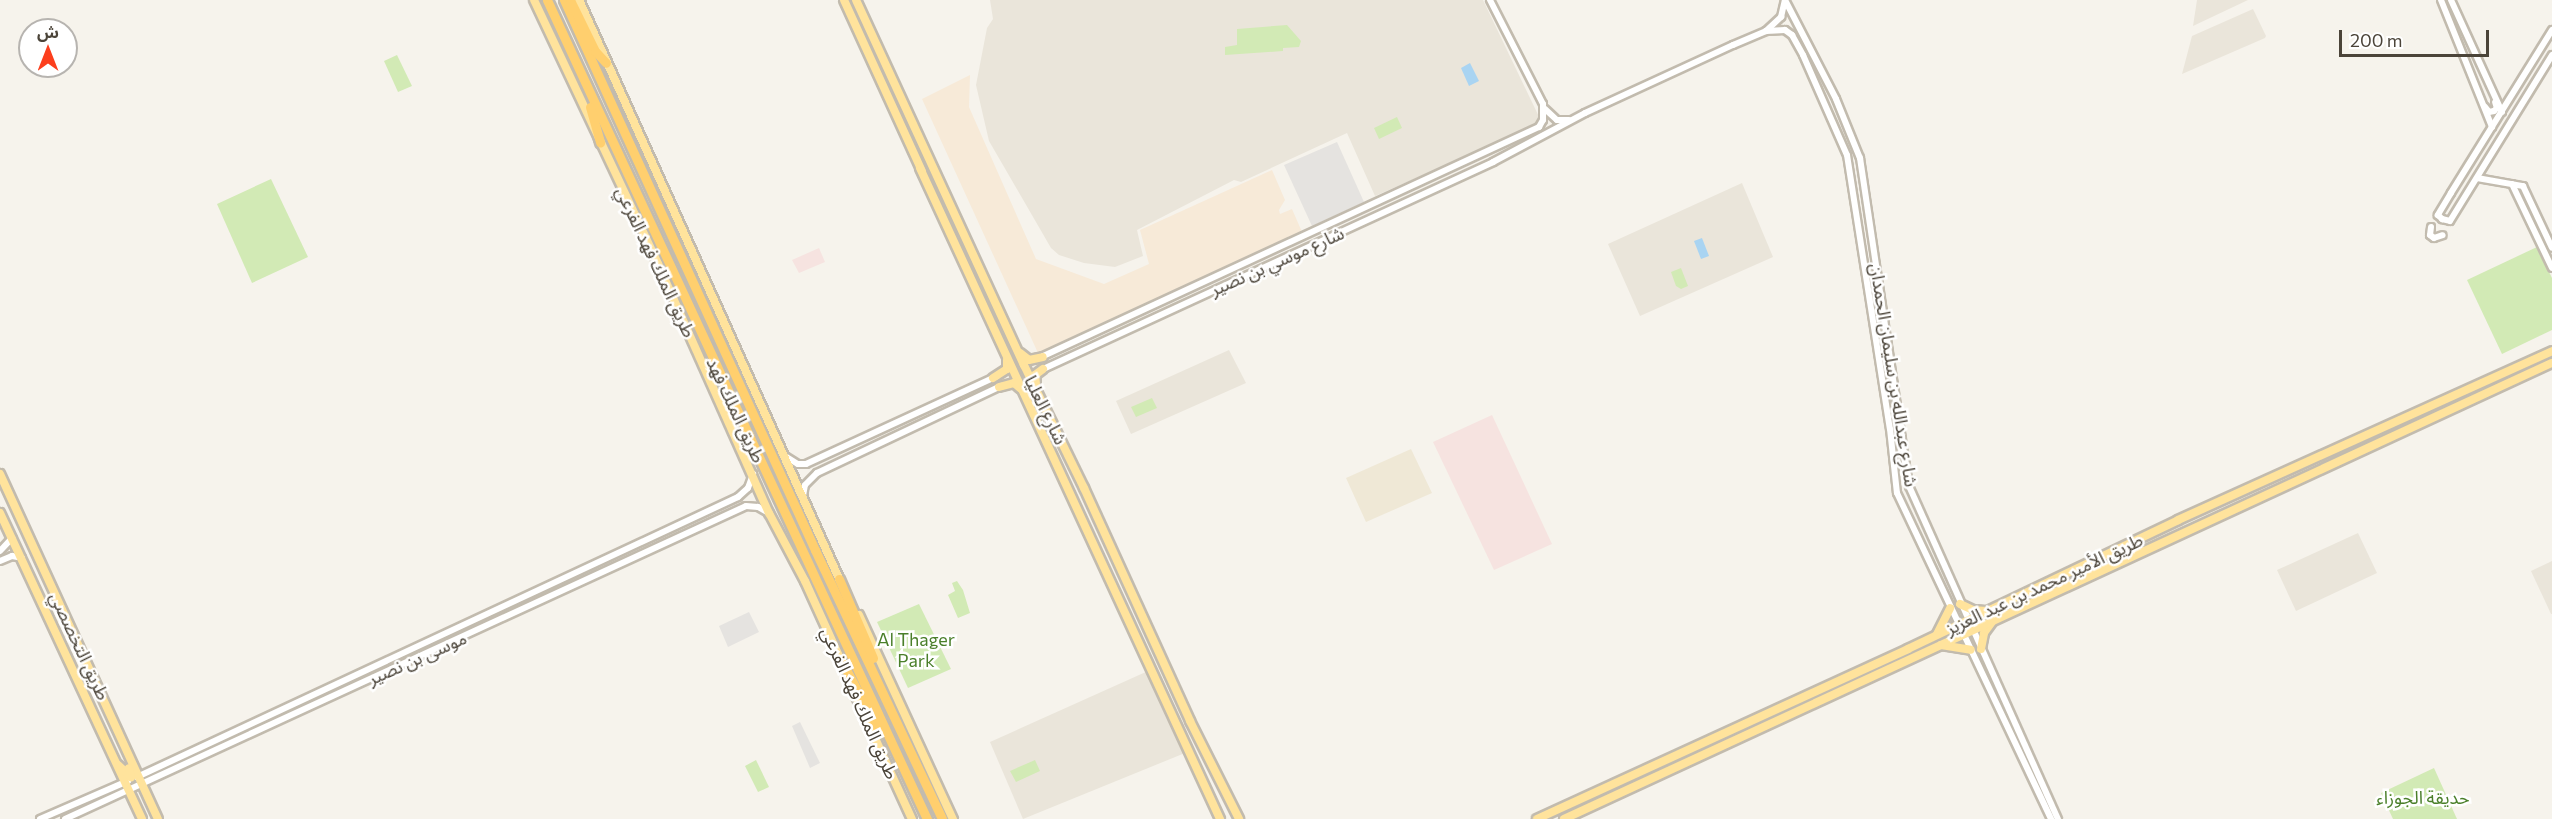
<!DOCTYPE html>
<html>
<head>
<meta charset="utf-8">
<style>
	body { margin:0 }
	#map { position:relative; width:2552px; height:819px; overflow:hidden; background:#f6f3ec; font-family:Commissioner,"Noto Sans Arabic",sans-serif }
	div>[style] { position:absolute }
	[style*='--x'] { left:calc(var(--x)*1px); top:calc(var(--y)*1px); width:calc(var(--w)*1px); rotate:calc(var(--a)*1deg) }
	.residential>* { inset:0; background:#eae5da }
	.commercial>* { inset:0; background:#f7ead8 }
	.education>* { inset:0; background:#efe8d6 }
	.medical>* { inset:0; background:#f6e3e0 }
	.green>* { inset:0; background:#d2eab5 }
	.parking>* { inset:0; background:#e5e3e0 }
	.water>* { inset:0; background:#a9d4f2 }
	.roads { filter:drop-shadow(2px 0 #c2bbae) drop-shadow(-2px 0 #c2bbae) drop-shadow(0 2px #c2bbae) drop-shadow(0 -2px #c2bbae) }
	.minor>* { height:6px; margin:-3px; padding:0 3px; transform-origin:3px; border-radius:3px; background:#fff }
	.major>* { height:8px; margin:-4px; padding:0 4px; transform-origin:4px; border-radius:4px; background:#ffe39c }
	.highway>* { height:9px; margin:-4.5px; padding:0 4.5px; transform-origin:4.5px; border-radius:4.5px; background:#ffcf6e }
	span { translate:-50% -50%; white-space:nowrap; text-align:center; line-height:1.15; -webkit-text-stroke:5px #fff; paint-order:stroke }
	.street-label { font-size:18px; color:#4b4439 }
	.park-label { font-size:18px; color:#4a7f2a }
	.north { position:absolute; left:18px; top:18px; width:60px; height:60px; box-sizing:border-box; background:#fff; border:2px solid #b7b4b0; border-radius:50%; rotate:0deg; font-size:16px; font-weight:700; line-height:24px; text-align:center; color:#4b4439 }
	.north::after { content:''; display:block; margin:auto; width:21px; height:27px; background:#fc3f1d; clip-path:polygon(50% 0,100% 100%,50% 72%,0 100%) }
	.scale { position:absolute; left:2339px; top:30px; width:150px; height:27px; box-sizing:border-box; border:3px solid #4b4439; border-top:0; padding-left:8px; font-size:18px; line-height:21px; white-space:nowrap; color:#4b4439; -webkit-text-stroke:4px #fff; paint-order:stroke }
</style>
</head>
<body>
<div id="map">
	<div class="residential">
		<i style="clip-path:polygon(990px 0,1483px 0,1542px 123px,1375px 196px,1347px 133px,1241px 182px,1234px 180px,1137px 230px,1143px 256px,1115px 267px,1084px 263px,1059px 255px,1051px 248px,989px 141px,976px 85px,987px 28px,993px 19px)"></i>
		<i style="clip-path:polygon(2197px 0,2248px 0,2193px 26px)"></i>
		<i style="clip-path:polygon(2253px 9px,2266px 36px,2265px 38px,2182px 74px,2192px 36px)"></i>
		<i style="clip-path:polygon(1742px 183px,1773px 257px,1640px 316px,1608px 244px)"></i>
		<i style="clip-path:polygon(1229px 350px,1246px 383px,1131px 434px,1116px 401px)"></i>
		<i style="clip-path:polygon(2358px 533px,2377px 573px,2296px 611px,2277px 570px)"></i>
		<i style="clip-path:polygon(2552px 561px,2552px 614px,2551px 614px,2531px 571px)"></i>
		<i style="clip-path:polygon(1148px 671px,1185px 753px,1023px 819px,990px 742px)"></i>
	</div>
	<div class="commercial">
		<i style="clip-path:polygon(970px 75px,969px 107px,1036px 259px,1104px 284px,1149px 264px,1140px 230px,1272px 170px,1285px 200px,1279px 210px,1280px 214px,1292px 209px,1302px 232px,1038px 353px,922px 99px)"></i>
	</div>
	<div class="education">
		<i style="clip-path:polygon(1411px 449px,1432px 493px,1366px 522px,1346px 478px)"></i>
	</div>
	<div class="medical">
		<i style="clip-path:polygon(819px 248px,825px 262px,799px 273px,792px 260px)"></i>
		<i style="clip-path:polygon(1492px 415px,1552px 544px,1494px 570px,1433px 442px)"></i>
	</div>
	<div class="green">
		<i style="clip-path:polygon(1287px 25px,1301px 41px,1299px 47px,1283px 48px,1283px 51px,1225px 55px,1225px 47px,1237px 45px,1237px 29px)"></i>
		<i style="clip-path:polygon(397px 55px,412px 86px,398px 92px,384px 61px)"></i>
		<i style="clip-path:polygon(1397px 117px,1402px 128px,1379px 139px,1374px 128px)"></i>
		<i style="clip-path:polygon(271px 179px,308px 257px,252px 283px,217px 204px)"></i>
		<i style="clip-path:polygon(2537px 247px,2552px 278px,2552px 330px,2502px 354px,2467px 280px)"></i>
		<i style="clip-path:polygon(1681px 268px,1688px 286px,1681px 289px,1676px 286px,1671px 272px)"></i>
		<i style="clip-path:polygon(1152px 398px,1157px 408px,1136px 417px,1131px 407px)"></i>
		<i style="clip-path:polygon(957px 581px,963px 590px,970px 613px,958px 618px,948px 595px,955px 591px,952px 583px)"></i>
		<i style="clip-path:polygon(919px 604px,951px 669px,908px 688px,877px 622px)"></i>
		<i style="clip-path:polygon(756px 760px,769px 787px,758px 792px,745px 766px)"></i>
		<i style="clip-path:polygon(1035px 760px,1040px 771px,1016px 782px,1010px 771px)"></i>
		<i style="clip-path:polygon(2434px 768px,2457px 819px,2393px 819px,2381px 793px)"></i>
	</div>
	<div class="parking">
		<i style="clip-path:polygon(1337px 142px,1364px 202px,1312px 226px,1284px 165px)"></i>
		<i style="clip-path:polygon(749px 612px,759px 632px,728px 647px,719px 626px)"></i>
		<i style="clip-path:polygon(800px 722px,820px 763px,810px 768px,792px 726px)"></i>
	</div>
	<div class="water">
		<i style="clip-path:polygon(1470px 63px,1479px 81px,1469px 86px,1461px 68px)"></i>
		<i style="clip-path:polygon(1702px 238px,1709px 256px,1701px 259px,1694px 241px)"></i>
	</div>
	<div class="roads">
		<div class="minor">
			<i style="--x:1785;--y:0;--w:111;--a:62.7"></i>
			<i style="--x:1836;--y:99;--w:64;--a:67.9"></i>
			<i style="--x:1860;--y:158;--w:332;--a:81.5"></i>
			<i style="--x:1909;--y:486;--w:365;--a:65.9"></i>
			<i style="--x:2441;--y:0;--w:137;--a:68.1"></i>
			<i style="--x:2451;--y:0;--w:123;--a:65.5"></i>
			<i style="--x:2552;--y:30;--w:192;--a:121.8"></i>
			<i style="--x:2451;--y:193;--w:26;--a:121"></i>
			<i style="--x:2438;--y:215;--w:6;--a:45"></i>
			<i style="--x:2442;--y:219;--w:8;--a:14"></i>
			<i style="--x:2450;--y:221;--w:195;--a:-58.4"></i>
			<i style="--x:1766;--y:31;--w:21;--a:-43"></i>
			<i style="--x:1781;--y:17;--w:17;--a:-77"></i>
			<i style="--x:2485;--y:107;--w:6;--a:51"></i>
			<i style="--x:2489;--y:112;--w:5;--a:-11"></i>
			<i style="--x:2494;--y:111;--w:4;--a:-45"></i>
			<i style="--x:2497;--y:108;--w:6;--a:-108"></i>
			<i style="--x:1545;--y:109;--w:16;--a:43"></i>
			<i style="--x:1557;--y:120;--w:12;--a:0"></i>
			<i style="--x:2477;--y:178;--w:47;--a:9.9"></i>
			<i style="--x:2523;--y:186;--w:68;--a:64.9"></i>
			<i style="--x:2512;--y:184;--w:93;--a:64.5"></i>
			<i style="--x:2431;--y:227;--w:8;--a:97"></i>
			<i style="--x:2430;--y:235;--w:5;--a:37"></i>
			<i style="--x:2434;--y:238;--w:9;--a:-18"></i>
			<i style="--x:1039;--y:358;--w:551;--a:-24.8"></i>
			<i style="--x:1539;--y:127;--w:8;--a:-60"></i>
			<i style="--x:1543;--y:120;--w:16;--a:-90"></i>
			<i style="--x:1543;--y:104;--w:117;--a:-117"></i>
			<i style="--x:1041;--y:370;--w:498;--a:-24.7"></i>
			<i style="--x:1493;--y:162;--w:104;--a:-28"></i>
			<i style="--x:1585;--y:113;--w:163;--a:-24.7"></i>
			<i style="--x:1733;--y:45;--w:36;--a:-23"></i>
			<i style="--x:1766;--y:31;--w:19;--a:-3"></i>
			<i style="--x:1785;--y:30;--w:9;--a:36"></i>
			<i style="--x:1792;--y:35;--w:23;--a:61"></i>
			<i style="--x:1803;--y:55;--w:109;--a:66.3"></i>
			<i style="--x:1847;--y:155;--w:277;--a:81.1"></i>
			<i style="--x:1890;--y:429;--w:64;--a:83.8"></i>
			<i style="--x:1897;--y:493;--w:361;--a:64.7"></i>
			<i style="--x:785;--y:456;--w:15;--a:32"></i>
			<i style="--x:798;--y:464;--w:8;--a:0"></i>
			<i style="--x:806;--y:464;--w:210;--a:-24.7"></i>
			<i style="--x:803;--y:496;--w:11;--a:-80"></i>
			<i style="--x:805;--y:485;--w:17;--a:-45"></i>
			<i style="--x:817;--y:473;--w:204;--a:-25.3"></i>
			<i style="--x:0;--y:551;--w:18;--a:-47"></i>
			<i style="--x:0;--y:561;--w:13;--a:-23"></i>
			<i style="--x:12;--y:556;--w:10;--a:11"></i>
			<i style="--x:137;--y:777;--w:663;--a:-24.98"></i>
			<i style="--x:738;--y:497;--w:13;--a:-42"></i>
			<i style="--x:748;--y:488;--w:15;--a:-70"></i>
			<i style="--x:40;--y:819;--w:96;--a:-23.4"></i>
			<i style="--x:65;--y:819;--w:749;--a:-24.68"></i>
			<i style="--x:746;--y:506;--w:12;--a:5"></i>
			<i style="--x:758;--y:507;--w:13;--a:29"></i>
		</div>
		<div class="major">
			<i style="--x:534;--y:0;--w:292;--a:64.8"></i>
			<i style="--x:658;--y:264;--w:273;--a:66"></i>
			<i style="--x:769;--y:513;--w:77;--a:62.1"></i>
			<i style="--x:805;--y:581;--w:97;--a:65.6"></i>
			<i style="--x:579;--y:0;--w:639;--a:65.8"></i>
			<i style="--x:844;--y:0;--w:188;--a:65.5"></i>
			<i style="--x:856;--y:0;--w:402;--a:65.3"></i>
			<i style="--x:1024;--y:365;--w:137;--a:64"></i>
			<i style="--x:1084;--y:488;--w:256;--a:65.5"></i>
			<i style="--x:1190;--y:721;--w:110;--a:63.4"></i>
			<i style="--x:920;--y:168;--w:717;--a:65.26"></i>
			<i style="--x:1020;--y:353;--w:11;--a:38"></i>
			<i style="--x:1029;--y:360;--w:14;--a:-12"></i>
			<i style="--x:993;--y:378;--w:17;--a:-33"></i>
			<i style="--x:1007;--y:369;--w:9;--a:-90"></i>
			<i style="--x:1036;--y:384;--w:9;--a:-96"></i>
			<i style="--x:1035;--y:375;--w:10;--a:-37"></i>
			<i style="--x:999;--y:387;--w:16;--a:-15"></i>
			<i style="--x:1014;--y:383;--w:8;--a:40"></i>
			<i style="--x:0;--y:474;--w:379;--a:65.4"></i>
			<i style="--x:0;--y:513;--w:337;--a:65.1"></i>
			<i style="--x:1960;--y:604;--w:14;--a:25"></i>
			<i style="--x:1973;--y:610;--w:13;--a:4"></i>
			<i style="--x:859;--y:615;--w:225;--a:65.3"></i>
			<i style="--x:1937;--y:634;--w:29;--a:-63"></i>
			<i style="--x:1941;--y:645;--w:30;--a:9"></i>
			<i style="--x:1981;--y:649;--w:16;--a:-79"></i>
			<i style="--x:1984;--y:633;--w:14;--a:-54"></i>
			<i style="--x:854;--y:692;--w:140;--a:65.5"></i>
			<i style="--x:118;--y:765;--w:18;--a:43"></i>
			<i style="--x:131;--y:777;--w:9;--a:-103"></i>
			<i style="--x:1537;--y:819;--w:408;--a:-24.6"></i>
			<i style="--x:1908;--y:649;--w:299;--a:-25.5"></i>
			<i style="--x:2178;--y:520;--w:410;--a:-24.3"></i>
			<i style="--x:1564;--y:819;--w:1088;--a:-24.78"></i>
		</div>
		<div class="highway">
			<i style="--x:547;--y:0;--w:903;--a:65.11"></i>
			<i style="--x:564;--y:0;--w:605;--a:65.47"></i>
			<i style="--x:815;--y:550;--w:297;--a:64.7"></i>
			<i style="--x:570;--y:0;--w:57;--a:63.9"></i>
			<i style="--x:595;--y:51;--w:16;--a:47"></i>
			<i style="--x:590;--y:107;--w:37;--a:74"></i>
			<i style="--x:839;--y:579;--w:86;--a:66.7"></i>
			<i style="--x:842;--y:662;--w:78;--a:61.8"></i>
		</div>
	</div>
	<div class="street-label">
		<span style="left:1277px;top:261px;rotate:-24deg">شارع موسي بن نصير</span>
		<span style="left:656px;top:262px;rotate:65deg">طريق الملك فهد الفرعي</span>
		<span style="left:1894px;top:375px;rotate:81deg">شارع عبدالله بن سليمان الحمدان</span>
		<span style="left:736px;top:410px;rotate:65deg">طريق الملك فهد</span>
		<span style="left:1046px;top:410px;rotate:64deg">شارع العليا</span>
		<span style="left:2044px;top:584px;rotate:-25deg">طريق الأمير محمد بن عبد العزيز</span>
		<span style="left:80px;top:646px;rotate:65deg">طريق التخصصي</span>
		<span style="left:417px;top:658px;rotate:-24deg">موسى بن نصير</span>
		<span style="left:860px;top:703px;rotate:66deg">طريق الملك فهد الفرعي</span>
	</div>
	<div class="park-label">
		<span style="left:916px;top:650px">Al Thager<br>Park</span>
		<span style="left:2423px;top:797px">حديقة الجوزاء</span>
	</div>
	<div class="north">ش</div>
	<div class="scale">200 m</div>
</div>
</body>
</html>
